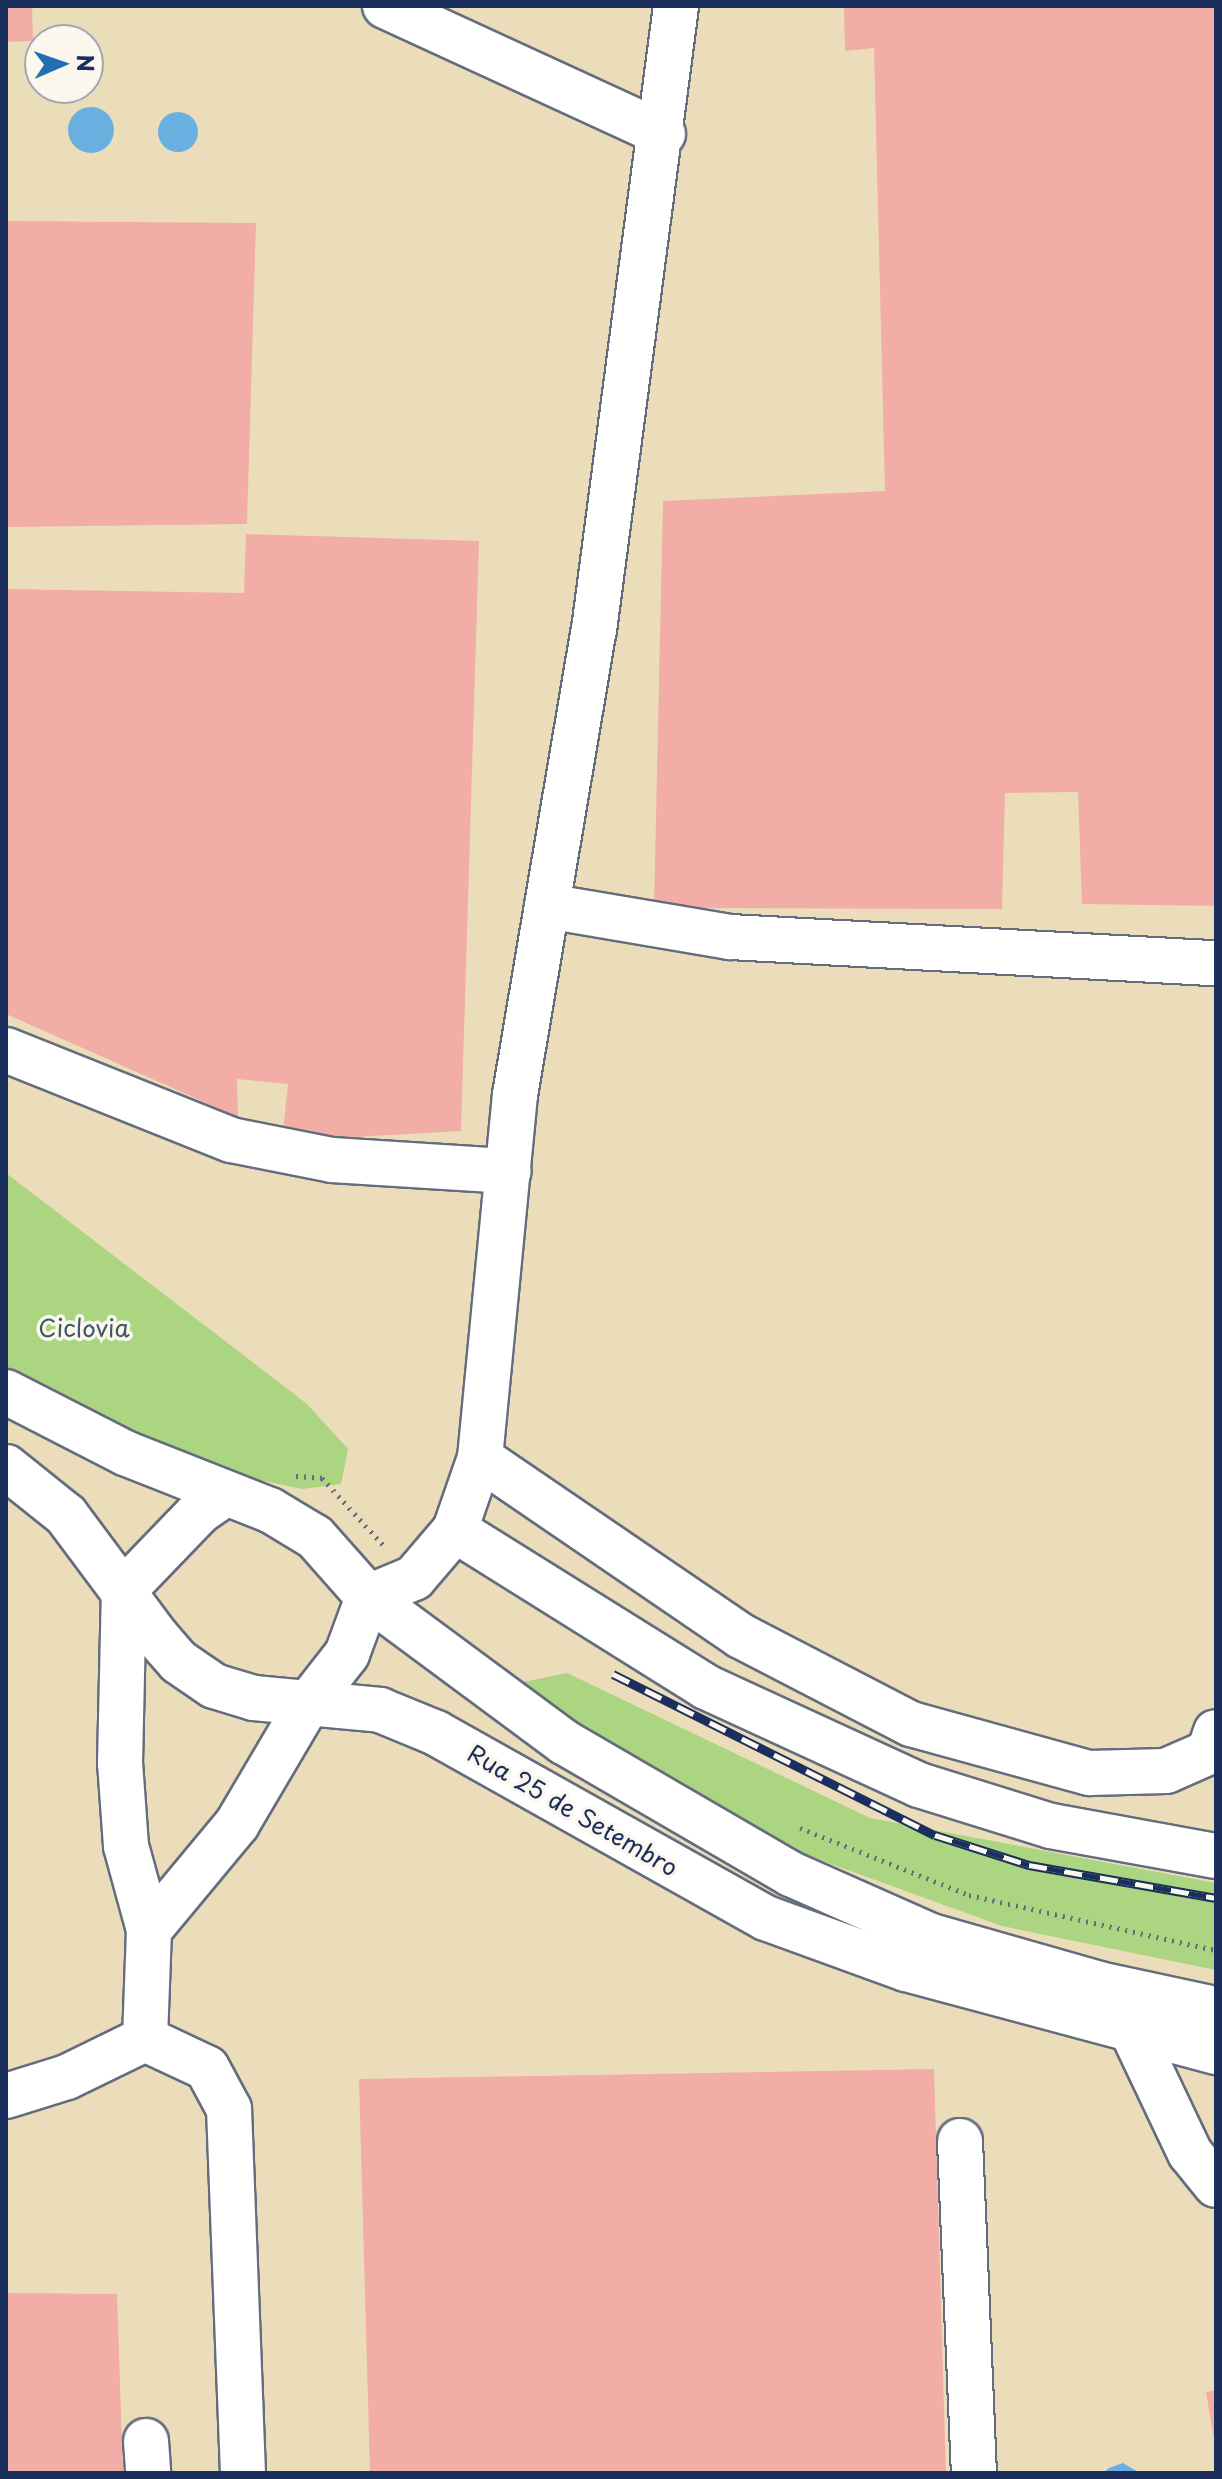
<!DOCTYPE html>
<html>
<head>
<meta charset="utf-8">
<style>
	body { margin:0 }
	#map { position:relative; width:1222px; height:2479px; overflow:hidden; background:#ebddb9; font-family:"Playpen Sans",sans-serif }
	div>[style] { position:absolute }
	[style*='--x'] { left:calc(var(--x)*1px); top:calc(var(--y)*1px); width:calc(var(--w)*1px); rotate:calc(var(--a)*1deg) }
	.green>* { inset:0; background:#abd581 }
	.water>* { inset:0; background:#69b0e0 }
	.round { border-radius:50% }
	.building>* { inset:0; background:#f2aea6 }
	.path>* { height:5px; margin-top:-2.5px; transform-origin:0; background:repeating-linear-gradient(90deg,#646c7e 0 2px,transparent 0 8px) }
	.roads { filter:drop-shadow(2px 0 #646c7e) drop-shadow(-2px 0 #646c7e) drop-shadow(0 2px #646c7e) drop-shadow(0 -2px #646c7e) }
	.minor>* { height:44px; margin:-22px; padding:0 22px; transform-origin:22px; border-radius:22px; background:#fff }
	.major>* { height:44px; margin:-22px; padding:0 22px; transform-origin:22px; border-radius:22px; background:#fff }
	.rail>* { height:9px; margin-top:-4.5px; transform-origin:0; background:repeating-linear-gradient(90deg,#fbf7ec 0 18px,#1b2f5e 0 36px); box-sizing:border-box; border-block:2px solid #1b2f5e }
	span { translate:-50% -50%; white-space:nowrap; text-align:center; line-height:1.15; -webkit-text-stroke:7px #fbf7ec; paint-order:stroke }
	.park-label { font-size:24px; color:#3f5867 }
	.street-label { font-size:24px; color:#1b2f5e }
	.frame { position:absolute; inset:0; border:8px solid #1b2f5e; pointer-events:none }
	.north { position:absolute; left:24px; top:24px; width:80px; height:80px; box-sizing:border-box; background:#fbf7ec; border:2px solid #a1a7b3; border-radius:50%; rotate:88deg; font-size:22px; font-weight:700; line-height:32px; text-align:center; color:#1b2f5e }
	.north::after { content:''; display:block; margin:auto; width:28px; height:36px; background:#1f6fb2; clip-path:polygon(50% 0,100% 100%,50% 72%,0 100%) }
</style>
</head>
<body>
<div id="map">
	<div class="green">
		<i style="clip-path:polygon(6px 1173px,307px 1404px,348px 1449px,341px 1484px,302px 1489px,230px 1474px,6px 1377px)"></i>
		<i style="clip-path:polygon(567px 1673px,870px 1818px,1216px 1883px,1216px 1970px,1002px 1926px,776px 1844px,514px 1684px)"></i>
	</div>
	<div class="water">
		<i class="round" style="left:68px;top:107px;width:46px;height:46px"></i>
		<i class="round" style="left:158px;top:112px;width:40px;height:40px"></i>
		<i style="clip-path:polygon(1123px 2463px,1140px 2473px,1103px 2473px,1109px 2468px)"></i>
	</div>
	<div class="building">
		<i style="clip-path:polygon(6px 6px,32px 6px,33px 41px,6px 42px)"></i>
		<i style="clip-path:polygon(844px 6px,1216px 6px,1216px 906px,1082px 904px,1078px 792px,1005px 793px,1002px 909px,654px 908px,663px 501px,885px 491px,874px 48px,845px 51px)"></i>
		<i style="clip-path:polygon(6px 221px,256px 223px,247px 524px,6px 527px)"></i>
		<i style="clip-path:polygon(246px 534px,479px 541px,461px 1131px,282px 1141px,288px 1084px,237px 1079px,238px 1117px,6px 1014px,6px 589px,244px 593px)"></i>
		<i style="clip-path:polygon(934px 2069px,946px 2473px,370px 2473px,359px 2079px)"></i>
		<i style="clip-path:polygon(6px 2293px,117px 2294px,123px 2473px,6px 2473px)"></i>
		<i style="clip-path:polygon(1216px 2390px,1216px 2439px,1214px 2439px,1206px 2392px)"></i>
	</div>
	<div class="path">
		<i style="--x:296;--y:1476;--w:26;--a:4"></i>
		<i style="--x:322;--y:1478;--w:92;--a:47.6"></i>
		<i style="--x:800;--y:1828;--w:182;--a:21.6"></i>
		<i style="--x:969;--y:1895;--w:253;--a:12.6"></i>
	</div>
	<div class="roads">
		<div class="minor">
			<i style="--x:385;--y:6;--w:306;--a:24.7"></i>
			<i style="--x:547;--y:906;--w:186;--a:9.6"></i>
			<i style="--x:730;--y:937;--w:487;--a:3.1"></i>
			<i style="--x:6;--y:1050;--w:242;--a:21.8"></i>
			<i style="--x:231;--y:1140;--w:103;--a:11.2"></i>
			<i style="--x:332;--y:1160;--w:177;--a:3.6"></i>
			<i style="--x:480;--y:1458;--w:316;--a:34.3"></i>
			<i style="--x:741;--y:1636;--w:191;--a:27.4"></i>
			<i style="--x:911;--y:1724;--w:185;--a:15.4"></i>
			<i style="--x:1089;--y:1773;--w:77;--a:-1.5"></i>
			<i style="--x:1166;--y:1771;--w:47;--a:-23.8"></i>
			<i style="--x:1209;--y:1752;--w:21;--a:-71"></i>
			<i style="--x:455;--y:1530;--w:296;--a:32"></i>
			<i style="--x:706;--y:1687;--w:234;--a:24.7"></i>
			<i style="--x:919;--y:1785;--w:138;--a:17.3"></i>
			<i style="--x:1051;--y:1826;--w:168;--a:10.3"></i>
			<i style="--x:368;--y:1597;--w:50;--a:-22.4"></i>
			<i style="--x:414;--y:1578;--w:63;--a:-49.5"></i>
			<i style="--x:455;--y:1530;--w:76;--a:-70.9"></i>
			<i style="--x:480;--y:1458;--w:365;--a:-84.5"></i>
			<i style="--x:515;--y:1095;--w:472;--a:-80.4"></i>
			<i style="--x:594;--y:630;--w:629;--a:-82.51"></i>
			<i style="--x:149;--y:1930;--w:138;--a:-50.3"></i>
			<i style="--x:237;--y:1824;--w:138;--a:-59.5"></i>
			<i style="--x:1132;--y:2031;--w:135;--a:64.6"></i>
			<i style="--x:1190;--y:2153;--w:41;--a:50.9"></i>
			<i style="--x:145;--y:2039;--w:68;--a:25.1"></i>
			<i style="--x:207;--y:2068;--w:47;--a:61.8"></i>
			<i style="--x:229;--y:2109;--w:364;--a:87.8"></i>
			<i style="--x:6;--y:2096;--w:64;--a:-17.3"></i>
			<i style="--x:67;--y:2077;--w:87;--a:-26"></i>
			<i style="--x:145;--y:2039;--w:109;--a:-87.9"></i>
			<i style="--x:149;--y:1930;--w:87;--a:-105.3"></i>
			<i style="--x:126;--y:1846;--w:83;--a:-94.1"></i>
			<i style="--x:120;--y:1763;--w:173;--a:-88.7"></i>
			<i style="--x:960;--y:2141;--w:332;--a:87.6"></i>
			<i style="--x:146;--y:2441;--w:32;--a:86"></i>
		</div>
		<div class="major">
			<i style="--x:6;--y:1392;--w:134;--a:27.1"></i>
			<i style="--x:125;--y:1453;--w:156;--a:21.5"></i>
			<i style="--x:270;--y:1510;--w:52;--a:31"></i>
			<i style="--x:315;--y:1537;--w:80;--a:48.5"></i>
			<i style="--x:368;--y:1597;--w:244;--a:36.5"></i>
			<i style="--x:564;--y:1742;--w:263;--a:30.2"></i>
			<i style="--x:791;--y:1874;--w:153;--a:23.9"></i>
			<i style="--x:931;--y:1936;--w:175;--a:15.9"></i>
			<i style="--x:1099;--y:1984;--w:120;--a:12.1"></i>
			<i style="--x:6;--y:1467;--w:77;--a:38.7"></i>
			<i style="--x:66;--y:1515;--w:152;--a:53.3"></i>
			<i style="--x:157;--y:1637;--w:33;--a:49"></i>
			<i style="--x:179;--y:1662;--w:42;--a:34.4"></i>
			<i style="--x:214;--y:1686;--w:42;--a:16.7"></i>
			<i style="--x:254;--y:1698;--w:127;--a:5.4"></i>
			<i style="--x:380;--y:1710;--w:61;--a:22.3"></i>
			<i style="--x:436;--y:1733;--w:378;--a:29.3"></i>
			<i style="--x:766;--y:1918;--w:149;--a:20"></i>
			<i style="--x:906;--y:1969;--w:321;--a:15"></i>
			<i style="--x:124;--y:1590;--w:108;--a:-46.1"></i>
			<i style="--x:199;--y:1512;--w:32;--a:-35"></i>
			<i style="--x:307;--y:1705;--w:65;--a:-51.9"></i>
			<i style="--x:347;--y:1654;--w:61;--a:-69.8"></i>
		</div>
	</div>
	<div class="rail">
		<i style="--x:613;--y:1674;--w:360;--a:26.6"></i>
		<i style="--x:935;--y:1835;--w:99;--a:17.7"></i>
		<i style="--x:1029;--y:1865;--w:190;--a:10"></i>
	</div>
	<div class="park-label">
		<span style="left:84px;top:1328px">Ciclovia</span>
	</div>
	<div class="street-label">
		<span style="left:573px;top:1810px;rotate:30deg">Rua 25 de Setembro</span>
	</div>
	<div class="frame"></div>
	<div class="north">N</div>
</div>
</body>
</html>
